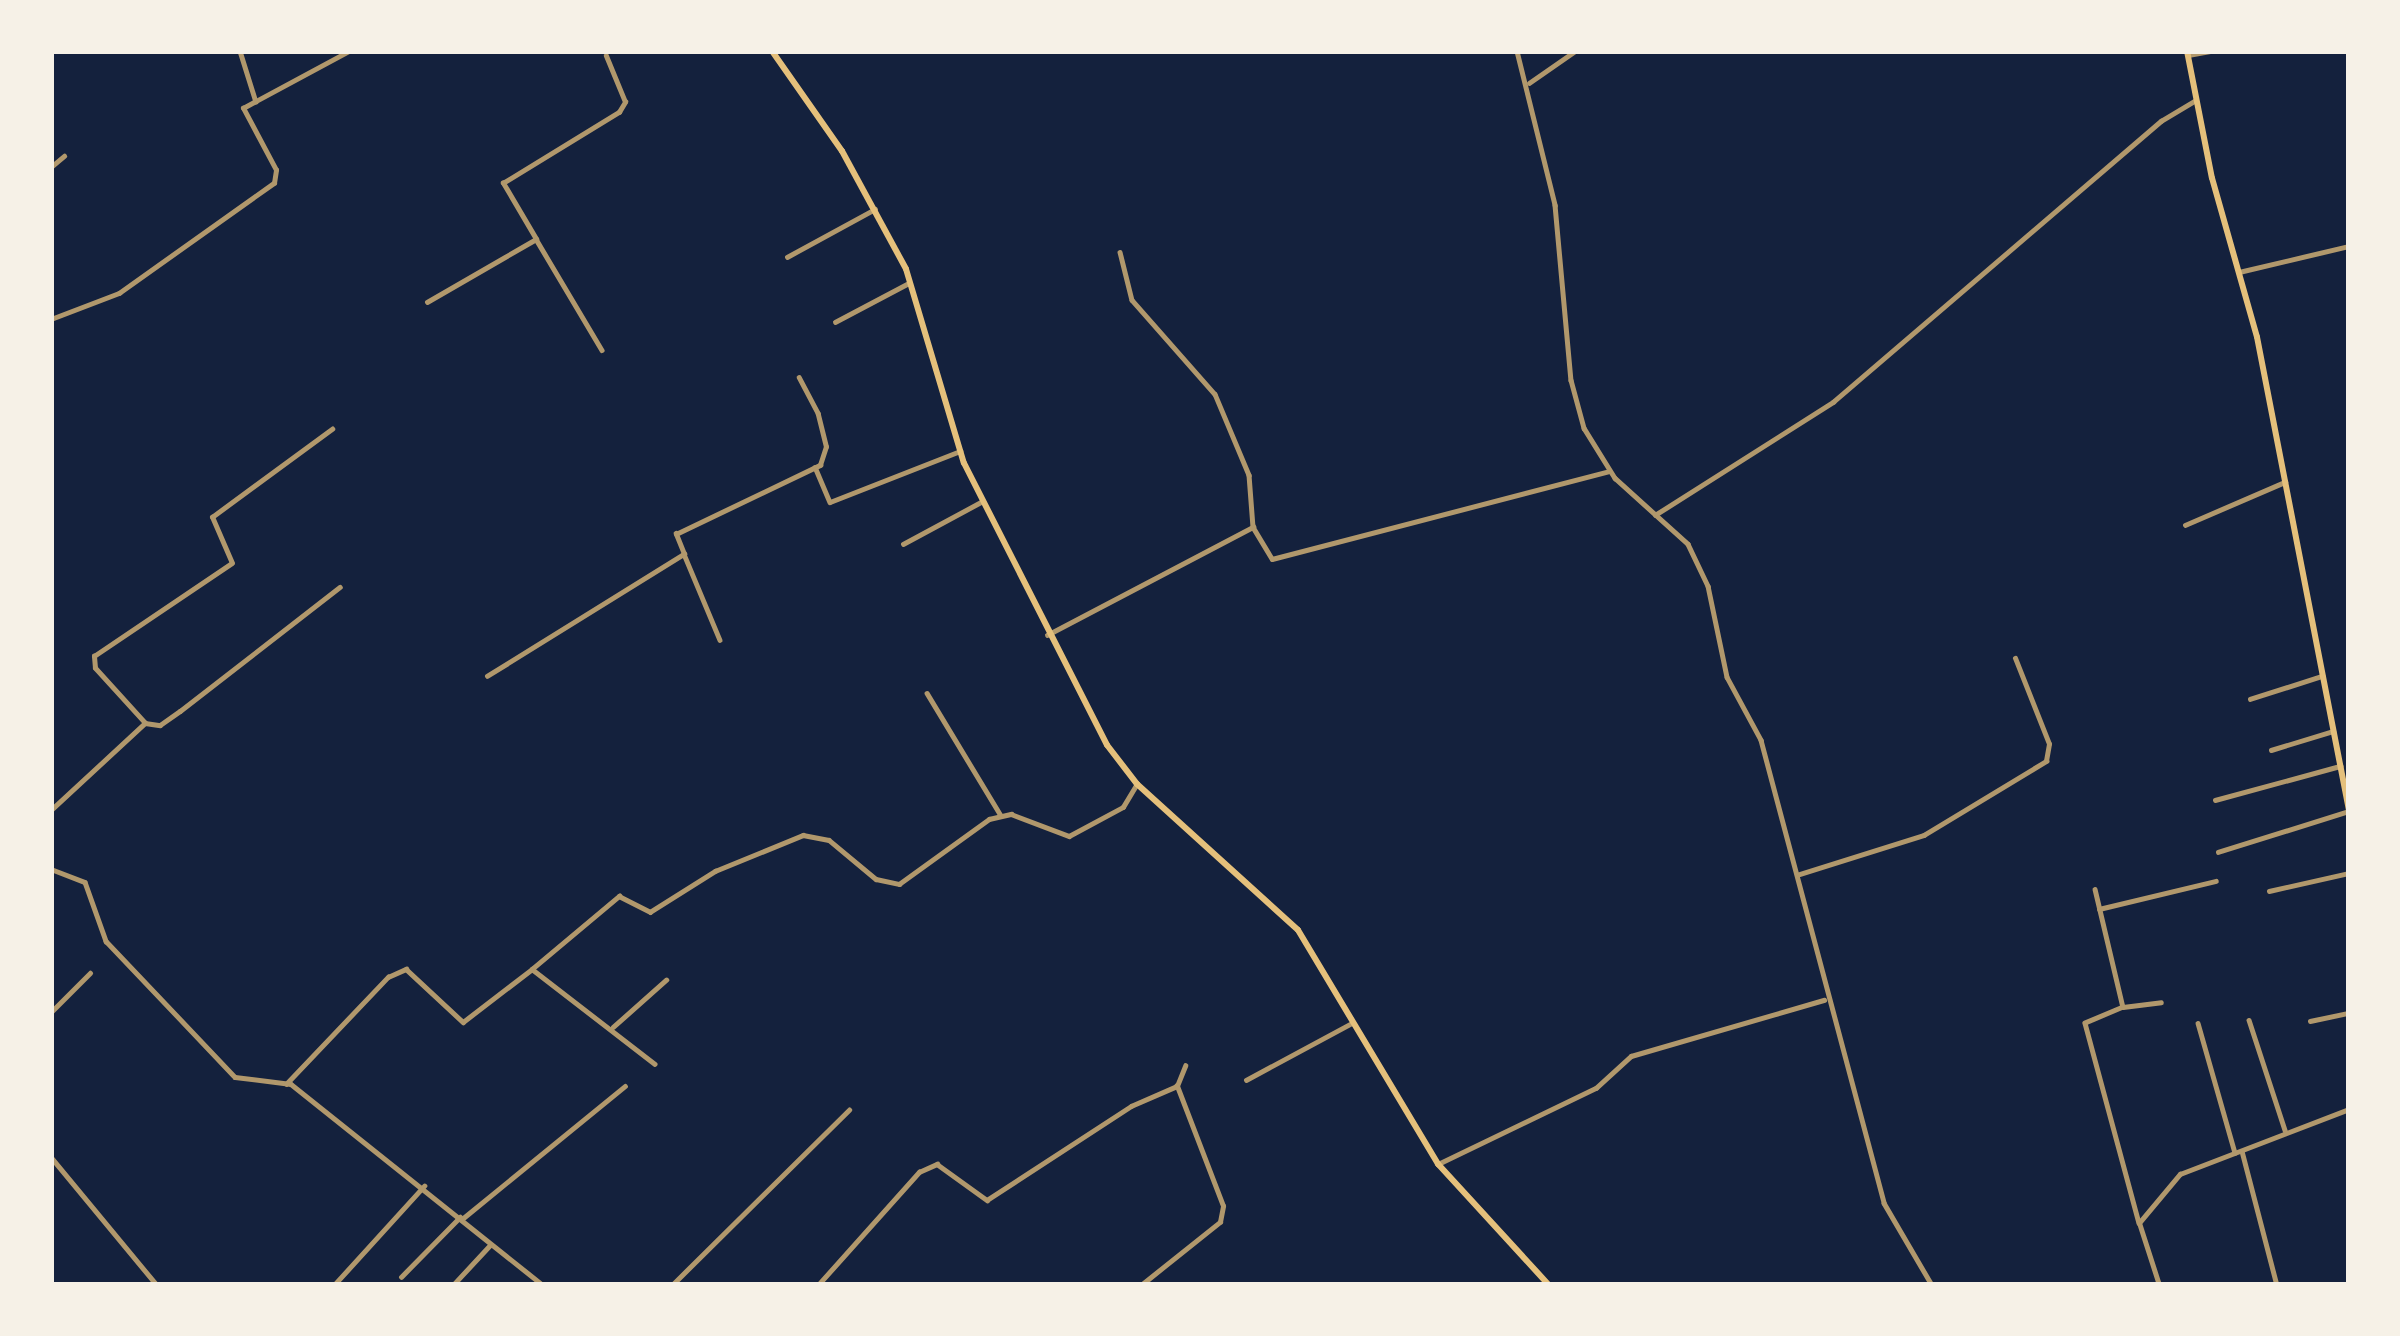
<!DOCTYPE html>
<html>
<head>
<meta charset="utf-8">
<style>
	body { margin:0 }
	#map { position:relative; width:2400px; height:1336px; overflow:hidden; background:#14213d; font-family:"Roboto Condensed",sans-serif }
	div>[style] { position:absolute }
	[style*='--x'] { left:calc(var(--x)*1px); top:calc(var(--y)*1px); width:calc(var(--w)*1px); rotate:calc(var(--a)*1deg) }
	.minor>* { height:4.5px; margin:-2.25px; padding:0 2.25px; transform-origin:2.25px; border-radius:2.25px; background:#b1986c }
	.tertiary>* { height:4.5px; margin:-2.25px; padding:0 2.25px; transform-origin:2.25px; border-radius:2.25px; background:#b1986c }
	.secondary>* { height:6px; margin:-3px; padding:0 3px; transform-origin:3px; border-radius:3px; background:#e5c07b }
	span { translate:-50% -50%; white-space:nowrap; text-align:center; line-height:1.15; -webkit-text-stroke:12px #f6f1e7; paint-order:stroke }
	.frame { position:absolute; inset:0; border:54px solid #f6f1e7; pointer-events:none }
</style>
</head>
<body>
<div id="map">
	<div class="minor">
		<i style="--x:240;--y:51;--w:53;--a:72.6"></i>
		<i style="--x:599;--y:51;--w:22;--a:0"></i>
		<i style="--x:1517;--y:51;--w:159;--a:76.1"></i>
		<i style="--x:1555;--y:205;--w:176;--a:84.8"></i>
		<i style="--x:1571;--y:380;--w:50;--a:74.8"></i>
		<i style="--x:1584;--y:428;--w:59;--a:58.2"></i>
		<i style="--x:1615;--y:478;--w:98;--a:42.1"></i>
		<i style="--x:1688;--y:544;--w:47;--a:64.5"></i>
		<i style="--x:1708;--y:586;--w:93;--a:78.2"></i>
		<i style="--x:1727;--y:677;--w:72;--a:61.6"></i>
		<i style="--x:1761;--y:740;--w:479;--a:75.1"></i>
		<i style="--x:1884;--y:1203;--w:95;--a:59.7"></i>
		<i style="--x:2188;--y:55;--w:22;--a:-10"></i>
		<i style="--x:1529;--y:83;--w:56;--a:-34.8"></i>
		<i style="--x:51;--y:167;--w:17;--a:-40"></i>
		<i style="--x:536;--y:239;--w:129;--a:59.3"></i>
		<i style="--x:1120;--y:252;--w:49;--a:76"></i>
		<i style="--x:1132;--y:300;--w:125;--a:48.6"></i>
		<i style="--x:1215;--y:394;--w:88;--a:67.2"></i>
		<i style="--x:1249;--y:475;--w:52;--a:85.6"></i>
		<i style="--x:1253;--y:527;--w:37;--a:59"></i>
		<i style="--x:1272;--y:559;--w:348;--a:-14.6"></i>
		<i style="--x:787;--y:257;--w:100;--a:-28.6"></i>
		<i style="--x:2239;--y:272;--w:113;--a:-13.3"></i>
		<i style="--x:427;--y:302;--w:126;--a:-30"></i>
		<i style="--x:536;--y:239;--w:65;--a:-120.5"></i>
		<i style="--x:503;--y:183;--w:136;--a:-31.5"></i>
		<i style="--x:619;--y:112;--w:12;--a:-59"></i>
		<i style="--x:625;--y:102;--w:50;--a:-112.4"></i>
		<i style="--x:51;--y:319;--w:73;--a:-20.9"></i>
		<i style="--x:119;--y:293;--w:190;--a:-35.4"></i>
		<i style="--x:274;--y:183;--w:13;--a:-81"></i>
		<i style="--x:276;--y:170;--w:70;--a:-118"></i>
		<i style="--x:243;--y:108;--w:120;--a:-28.3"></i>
		<i style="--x:835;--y:322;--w:84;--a:-27.8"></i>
		<i style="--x:815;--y:467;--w:38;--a:67"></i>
		<i style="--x:830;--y:502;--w:140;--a:-21.4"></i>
		<i style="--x:1655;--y:515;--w:211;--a:-32.4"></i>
		<i style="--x:1833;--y:402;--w:432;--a:-40.6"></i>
		<i style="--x:2161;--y:121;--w:39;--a:-31"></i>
		<i style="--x:2185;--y:525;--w:109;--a:-23.3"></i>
		<i style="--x:903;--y:544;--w:89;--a:-28.3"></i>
		<i style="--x:684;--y:554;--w:93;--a:67.3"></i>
		<i style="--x:1047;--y:635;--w:233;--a:-27.7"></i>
		<i style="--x:487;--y:676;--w:232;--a:-31.8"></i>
		<i style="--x:684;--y:554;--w:22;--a:-112"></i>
		<i style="--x:676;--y:534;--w:160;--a:-25.6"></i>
		<i style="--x:820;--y:465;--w:19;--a:-72"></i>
		<i style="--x:826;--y:447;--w:34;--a:-104"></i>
		<i style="--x:818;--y:414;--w:41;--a:-117.8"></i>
		<i style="--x:927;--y:693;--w:141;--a:58.9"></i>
		<i style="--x:2250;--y:699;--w:76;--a:-17.7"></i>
		<i style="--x:145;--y:723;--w:15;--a:8"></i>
		<i style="--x:160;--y:725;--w:24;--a:-35"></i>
		<i style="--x:180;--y:711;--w:202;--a:-37.8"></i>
		<i style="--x:2271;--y:750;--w:65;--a:-17"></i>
		<i style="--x:2215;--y:800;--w:130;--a:-15.2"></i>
		<i style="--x:51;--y:810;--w:128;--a:-42.8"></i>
		<i style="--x:145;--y:723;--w:74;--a:-132.3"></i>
		<i style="--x:95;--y:668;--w:12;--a:-95"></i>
		<i style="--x:94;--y:656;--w:166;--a:-34"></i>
		<i style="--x:232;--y:563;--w:50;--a:-113.5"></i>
		<i style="--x:212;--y:517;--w:149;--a:-36.3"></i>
		<i style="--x:2218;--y:852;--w:137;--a:-17.4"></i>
		<i style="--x:51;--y:869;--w:36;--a:21"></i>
		<i style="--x:85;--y:882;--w:63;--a:70.4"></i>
		<i style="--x:106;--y:941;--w:187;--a:46.5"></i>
		<i style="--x:235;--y:1077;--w:56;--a:7.1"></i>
		<i style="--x:291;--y:1084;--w:322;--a:38.6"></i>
		<i style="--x:1797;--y:875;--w:133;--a:-17.5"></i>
		<i style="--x:1924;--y:835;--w:143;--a:-31.2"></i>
		<i style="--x:2046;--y:761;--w:17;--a:-80"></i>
		<i style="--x:2049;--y:744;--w:92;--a:-111.6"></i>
		<i style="--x:2095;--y:889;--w:121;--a:76.7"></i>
		<i style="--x:2123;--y:1007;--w:41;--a:157.2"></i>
		<i style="--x:2085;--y:1023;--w:207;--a:74.9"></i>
		<i style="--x:2269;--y:891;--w:82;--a:-12.7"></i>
		<i style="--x:2099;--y:909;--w:120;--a:-13.5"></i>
		<i style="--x:532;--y:969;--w:114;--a:-40"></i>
		<i style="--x:619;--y:896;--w:35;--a:27"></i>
		<i style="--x:650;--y:912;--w:77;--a:-32.2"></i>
		<i style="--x:715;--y:871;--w:95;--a:-22.2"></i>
		<i style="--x:803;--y:835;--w:26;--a:11"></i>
		<i style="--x:829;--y:840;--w:61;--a:39.7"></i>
		<i style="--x:876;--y:879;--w:24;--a:12"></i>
		<i style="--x:899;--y:884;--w:111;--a:-35.8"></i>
		<i style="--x:989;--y:819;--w:23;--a:-13"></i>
		<i style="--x:1011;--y:814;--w:62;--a:20.8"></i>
		<i style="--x:1069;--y:836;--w:61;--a:-28.2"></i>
		<i style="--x:1123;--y:807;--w:27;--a:-59"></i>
		<i style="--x:2123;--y:1007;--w:38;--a:-7"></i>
		<i style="--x:51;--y:1012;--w:55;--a:-45"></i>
		<i style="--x:2249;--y:1020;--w:116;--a:71.9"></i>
		<i style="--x:2310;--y:1021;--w:40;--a:-12"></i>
		<i style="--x:2198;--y:1023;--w:135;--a:74.1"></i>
		<i style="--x:613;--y:1027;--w:71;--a:-41.6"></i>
		<i style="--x:1246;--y:1080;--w:120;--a:-28.3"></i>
		<i style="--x:286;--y:1084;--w:148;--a:-46.4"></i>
		<i style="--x:388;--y:977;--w:20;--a:-24"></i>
		<i style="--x:406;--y:969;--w:78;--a:42.9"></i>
		<i style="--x:463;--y:1022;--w:87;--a:-37.5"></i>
		<i style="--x:532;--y:969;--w:155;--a:37.7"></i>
		<i style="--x:2242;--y:1151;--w:138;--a:75.4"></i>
		<i style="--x:1438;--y:1164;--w:175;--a:-25.7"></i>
		<i style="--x:1596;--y:1088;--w:47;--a:-42.4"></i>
		<i style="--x:1631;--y:1056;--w:201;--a:-16.2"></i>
		<i style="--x:462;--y:1219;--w:210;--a:-39.2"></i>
		<i style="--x:401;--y:1277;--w:84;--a:-45.5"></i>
		<i style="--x:334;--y:1285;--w:134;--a:-47.7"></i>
		<i style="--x:453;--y:1285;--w:54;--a:-47.2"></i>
		<i style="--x:672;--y:1285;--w:249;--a:-44.7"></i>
		<i style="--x:818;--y:1285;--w:152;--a:-48.2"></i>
		<i style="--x:919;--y:1172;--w:20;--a:-24"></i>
		<i style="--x:937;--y:1164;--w:62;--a:35.8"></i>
		<i style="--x:987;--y:1200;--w:172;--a:-33.1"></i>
		<i style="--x:1131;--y:1106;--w:50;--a:-23.5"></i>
		<i style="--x:1177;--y:1086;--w:22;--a:-68"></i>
		<i style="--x:1141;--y:1285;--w:101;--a:-38.6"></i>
		<i style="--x:1220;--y:1222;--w:16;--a:-79"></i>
		<i style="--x:1223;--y:1206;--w:129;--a:-111"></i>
		<i style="--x:2159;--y:1285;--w:65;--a:-107.9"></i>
		<i style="--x:2139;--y:1223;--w:64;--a:-50.1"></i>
		<i style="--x:2180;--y:1174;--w:181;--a:-21"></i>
	</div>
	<div class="tertiary">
		<i style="--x:51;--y:1157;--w:166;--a:50.4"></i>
	</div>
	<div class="secondary">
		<i style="--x:772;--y:51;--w:122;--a:55"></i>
		<i style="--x:842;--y:151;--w:134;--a:61.5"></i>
		<i style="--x:906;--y:269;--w:202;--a:73.4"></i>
		<i style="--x:964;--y:463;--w:316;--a:63.1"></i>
		<i style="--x:1107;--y:745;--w:49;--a:52.4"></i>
		<i style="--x:1137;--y:784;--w:217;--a:42.2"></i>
		<i style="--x:1298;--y:930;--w:273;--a:59.1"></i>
		<i style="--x:1438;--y:1164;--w:164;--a:47.5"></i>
		<i style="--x:2187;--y:51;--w:129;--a:78.9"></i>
		<i style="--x:2212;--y:178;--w:165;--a:74.2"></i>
		<i style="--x:2257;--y:337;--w:482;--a:79"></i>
	</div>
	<div class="frame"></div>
</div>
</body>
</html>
